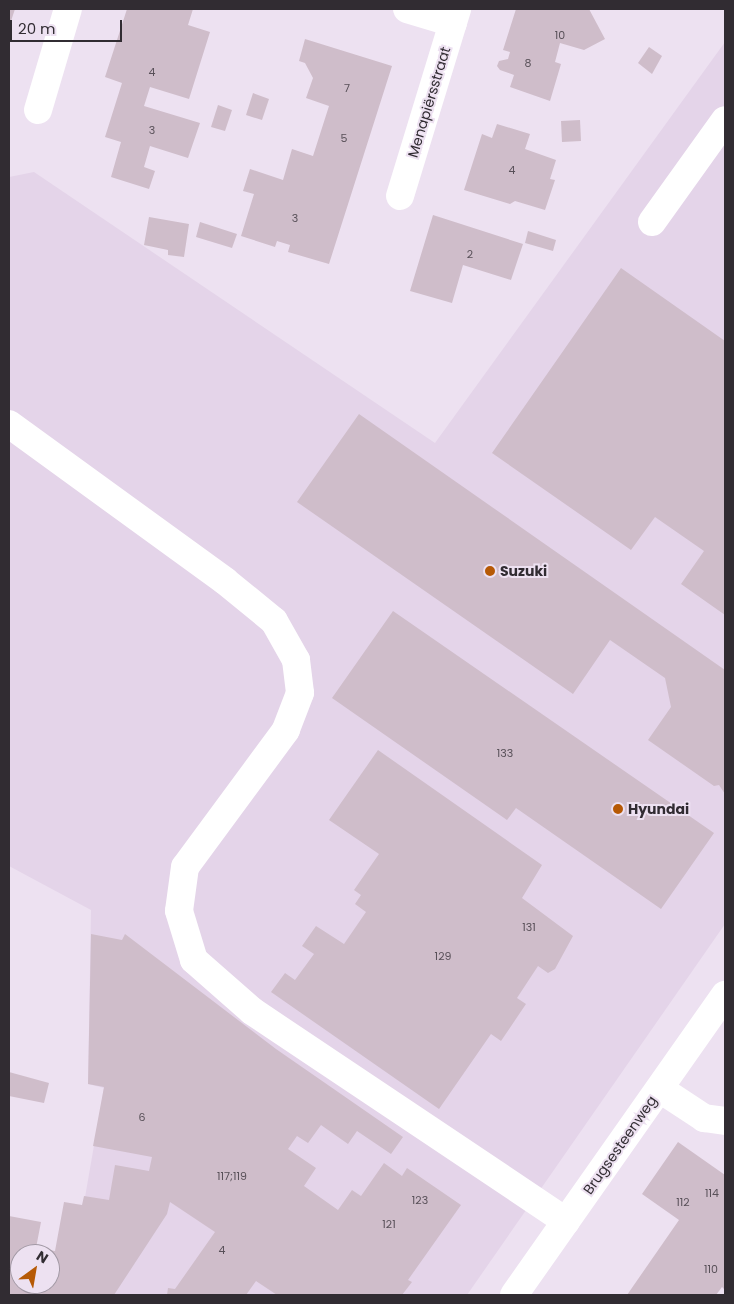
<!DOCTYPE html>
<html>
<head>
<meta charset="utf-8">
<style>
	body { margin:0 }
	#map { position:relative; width:734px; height:1304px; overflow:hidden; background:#ede1f1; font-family:Poppins,sans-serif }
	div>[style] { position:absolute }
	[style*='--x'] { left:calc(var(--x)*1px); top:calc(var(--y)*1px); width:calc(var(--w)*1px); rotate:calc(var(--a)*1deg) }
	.built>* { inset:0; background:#e4d4e9 }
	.building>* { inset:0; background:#cfbdca }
	.minor>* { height:28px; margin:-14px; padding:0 14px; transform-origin:14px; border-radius:14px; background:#fff }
	.major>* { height:28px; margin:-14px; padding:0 14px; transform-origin:14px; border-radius:14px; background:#fff }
	.dots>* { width:14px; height:14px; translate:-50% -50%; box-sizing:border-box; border:2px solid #ede1f1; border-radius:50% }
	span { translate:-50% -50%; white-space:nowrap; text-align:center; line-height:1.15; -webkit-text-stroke:4px #ede1f1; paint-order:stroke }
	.number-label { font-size:11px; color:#585058 }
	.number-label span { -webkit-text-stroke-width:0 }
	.street-label { font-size:14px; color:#312c32 }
	.poi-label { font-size:14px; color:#312c32; font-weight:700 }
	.left { translate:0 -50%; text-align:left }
	.frame { position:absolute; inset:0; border:10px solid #312c32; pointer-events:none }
	.north { position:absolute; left:10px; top:1244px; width:50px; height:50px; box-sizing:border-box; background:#ede1f1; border:1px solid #a299a5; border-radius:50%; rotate:32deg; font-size:14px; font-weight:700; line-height:20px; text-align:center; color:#312c32 }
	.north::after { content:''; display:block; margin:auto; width:18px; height:22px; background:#b65905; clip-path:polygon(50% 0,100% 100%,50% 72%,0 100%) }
	.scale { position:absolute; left:10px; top:20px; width:112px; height:22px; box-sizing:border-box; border:2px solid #312c32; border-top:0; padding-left:6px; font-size:15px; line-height:18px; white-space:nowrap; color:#312c32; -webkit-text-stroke:4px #ede1f1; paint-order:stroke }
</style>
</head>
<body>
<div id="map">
	<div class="built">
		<i style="clip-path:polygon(725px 42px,725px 924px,467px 1295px,68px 1295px,104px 1088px,88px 1084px,91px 910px,9px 866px,9px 177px,34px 172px,435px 443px)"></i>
	</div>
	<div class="building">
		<i style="clip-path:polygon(9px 9px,15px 9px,9px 27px)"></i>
		<i style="clip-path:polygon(127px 9px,193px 9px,188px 25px,210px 32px,189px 99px,150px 87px,144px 106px,200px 123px,188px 158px,150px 146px,144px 167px,155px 171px,149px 189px,111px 177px,121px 142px,105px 137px,122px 83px,105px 77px)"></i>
		<i style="clip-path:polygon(516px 9px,589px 9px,605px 39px,584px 50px,560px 43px,555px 62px,561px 64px,550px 101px,510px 87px,514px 75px,500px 70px,497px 66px,499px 61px,508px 59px,510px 52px,503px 50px)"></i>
		<i style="clip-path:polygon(305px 39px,392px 66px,329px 264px,288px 252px,290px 245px,277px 241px,275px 247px,241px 236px,254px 194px,243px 191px,250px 169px,283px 180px,292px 149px,313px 156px,329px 106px,306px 98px,313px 78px,305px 63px,299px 61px)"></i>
		<i style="clip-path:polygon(649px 47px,662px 56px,652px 74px,638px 63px)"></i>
		<i style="clip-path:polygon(253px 93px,269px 99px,262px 120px,246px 115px)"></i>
		<i style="clip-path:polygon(218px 105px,232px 110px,225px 131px,211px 127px)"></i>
		<i style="clip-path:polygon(580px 120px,581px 141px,562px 142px,561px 121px)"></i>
		<i style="clip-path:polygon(497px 124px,530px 134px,525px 149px,556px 160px,550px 179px,555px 180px,545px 210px,515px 201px,510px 204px,464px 190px,482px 134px,492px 138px)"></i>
		<i style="clip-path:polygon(433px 215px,523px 244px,511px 280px,463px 265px,452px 303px,410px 291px)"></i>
		<i style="clip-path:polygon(149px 217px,189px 224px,184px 257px,168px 255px,168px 250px,144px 245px)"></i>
		<i style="clip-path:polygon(200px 222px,237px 234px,232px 248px,196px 237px)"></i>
		<i style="clip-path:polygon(528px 231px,556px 240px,553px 251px,525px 243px)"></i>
		<i style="clip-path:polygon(621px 268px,725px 341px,725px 615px,681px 584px,704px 551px,655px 517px,631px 550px,492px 453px)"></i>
		<i style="clip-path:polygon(359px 414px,725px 670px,725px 794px,719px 785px,714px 786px,648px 740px,671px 707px,665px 678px,610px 640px,573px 694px,297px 502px)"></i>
		<i style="clip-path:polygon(393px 611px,714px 833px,661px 909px,516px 808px,507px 820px,332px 698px)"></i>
		<i style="clip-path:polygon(378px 750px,542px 865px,522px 898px,573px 936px,555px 969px,548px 973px,538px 966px,517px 998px,526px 1004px,501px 1041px,491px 1034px,439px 1109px,271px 992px,285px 973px,295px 980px,314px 954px,302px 946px,316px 926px,344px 944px,366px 912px,355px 904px,361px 895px,354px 890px,379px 854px,329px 820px)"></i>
		<i style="clip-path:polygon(evenodd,91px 934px,122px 940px,125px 934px,276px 1049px,403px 1137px,391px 1154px,357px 1131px,348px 1144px,321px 1125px,308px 1143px,297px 1136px,288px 1149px,316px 1168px,304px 1186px,338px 1210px,352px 1190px,361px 1196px,384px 1163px,402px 1176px,407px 1168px,461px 1205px,408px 1280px,412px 1282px,402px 1295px,277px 1295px,256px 1281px,246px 1295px,167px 1295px,168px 1288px,175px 1289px,215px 1232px,170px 1202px,167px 1214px,114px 1295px,9px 1295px,9px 1216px,41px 1222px,36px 1248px,55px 1251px,64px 1202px,82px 1205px,84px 1196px,109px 1200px,115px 1165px,149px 1171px,152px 1157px,93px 1146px,104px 1087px,88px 1084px,91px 934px,20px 1254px,50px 1254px,50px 1284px,20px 1284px,20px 1254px)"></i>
		<i style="clip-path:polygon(9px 1072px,49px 1083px,44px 1103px,9px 1096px)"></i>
		<i style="clip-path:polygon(678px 1142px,725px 1175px,725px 1290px,722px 1287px,716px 1295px,627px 1295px,679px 1220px,642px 1194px)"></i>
	</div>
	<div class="minor">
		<i style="--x:407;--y:9;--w:48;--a:16.9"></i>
		<i style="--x:38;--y:110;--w:105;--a:-73.5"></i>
		<i style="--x:400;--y:196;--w:195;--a:-73"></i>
		<i style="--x:652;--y:222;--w:125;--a:-54.4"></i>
		<i style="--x:9;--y:424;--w:267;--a:36"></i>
		<i style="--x:225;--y:581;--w:63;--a:39.2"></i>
		<i style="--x:274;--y:621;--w:45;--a:60.6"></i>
		<i style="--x:296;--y:660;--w:33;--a:83"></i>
		<i style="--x:300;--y:693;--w:40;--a:111"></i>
		<i style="--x:286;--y:730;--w:170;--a:126.4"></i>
		<i style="--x:185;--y:867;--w:44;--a:97.8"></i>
		<i style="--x:179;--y:911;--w:51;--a:73"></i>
		<i style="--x:194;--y:960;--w:77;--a:41.3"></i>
		<i style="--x:252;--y:1011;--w:378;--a:33.8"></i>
		<i style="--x:660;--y:1089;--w:53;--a:33.4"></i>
		<i style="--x:704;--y:1118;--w:21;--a:8"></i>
	</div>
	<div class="major">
		<i style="--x:514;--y:1295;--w:367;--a:-54.9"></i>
	</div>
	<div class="dots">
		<i style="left:490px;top:571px;background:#b65905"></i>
		<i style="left:618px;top:809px;background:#b65905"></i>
	</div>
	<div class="number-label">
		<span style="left:560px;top:35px">10</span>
		<span style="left:528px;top:63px">8</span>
		<span style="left:152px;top:72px">4</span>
		<span style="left:347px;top:88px">7</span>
		<span style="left:152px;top:130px">3</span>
		<span style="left:344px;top:138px">5</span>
		<span style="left:512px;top:170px">4</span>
		<span style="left:295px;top:218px">3</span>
		<span style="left:470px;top:254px">2</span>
		<span style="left:505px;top:753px">133</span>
		<span style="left:529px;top:927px">131</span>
		<span style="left:443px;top:956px">129</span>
		<span style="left:142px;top:1117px">6</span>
		<span style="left:232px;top:1176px">117;119</span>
		<span style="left:712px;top:1193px">114</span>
		<span style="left:420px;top:1200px">123</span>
		<span style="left:683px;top:1202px">112</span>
		<span style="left:389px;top:1224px">121</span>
		<span style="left:222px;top:1250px">4</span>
		<span style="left:711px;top:1269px">110</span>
	</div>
	<div class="street-label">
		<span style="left:429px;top:102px;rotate:-73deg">Menapiërsstraat</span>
		<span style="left:620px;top:1145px;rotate:-55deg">Brugsesteenweg</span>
	</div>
	<div class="poi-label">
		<span class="left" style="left:500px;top:571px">Suzuki</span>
		<span class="left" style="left:628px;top:809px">Hyundai</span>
	</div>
	<div class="frame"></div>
	<div class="north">N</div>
	<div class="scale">20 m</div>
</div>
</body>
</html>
